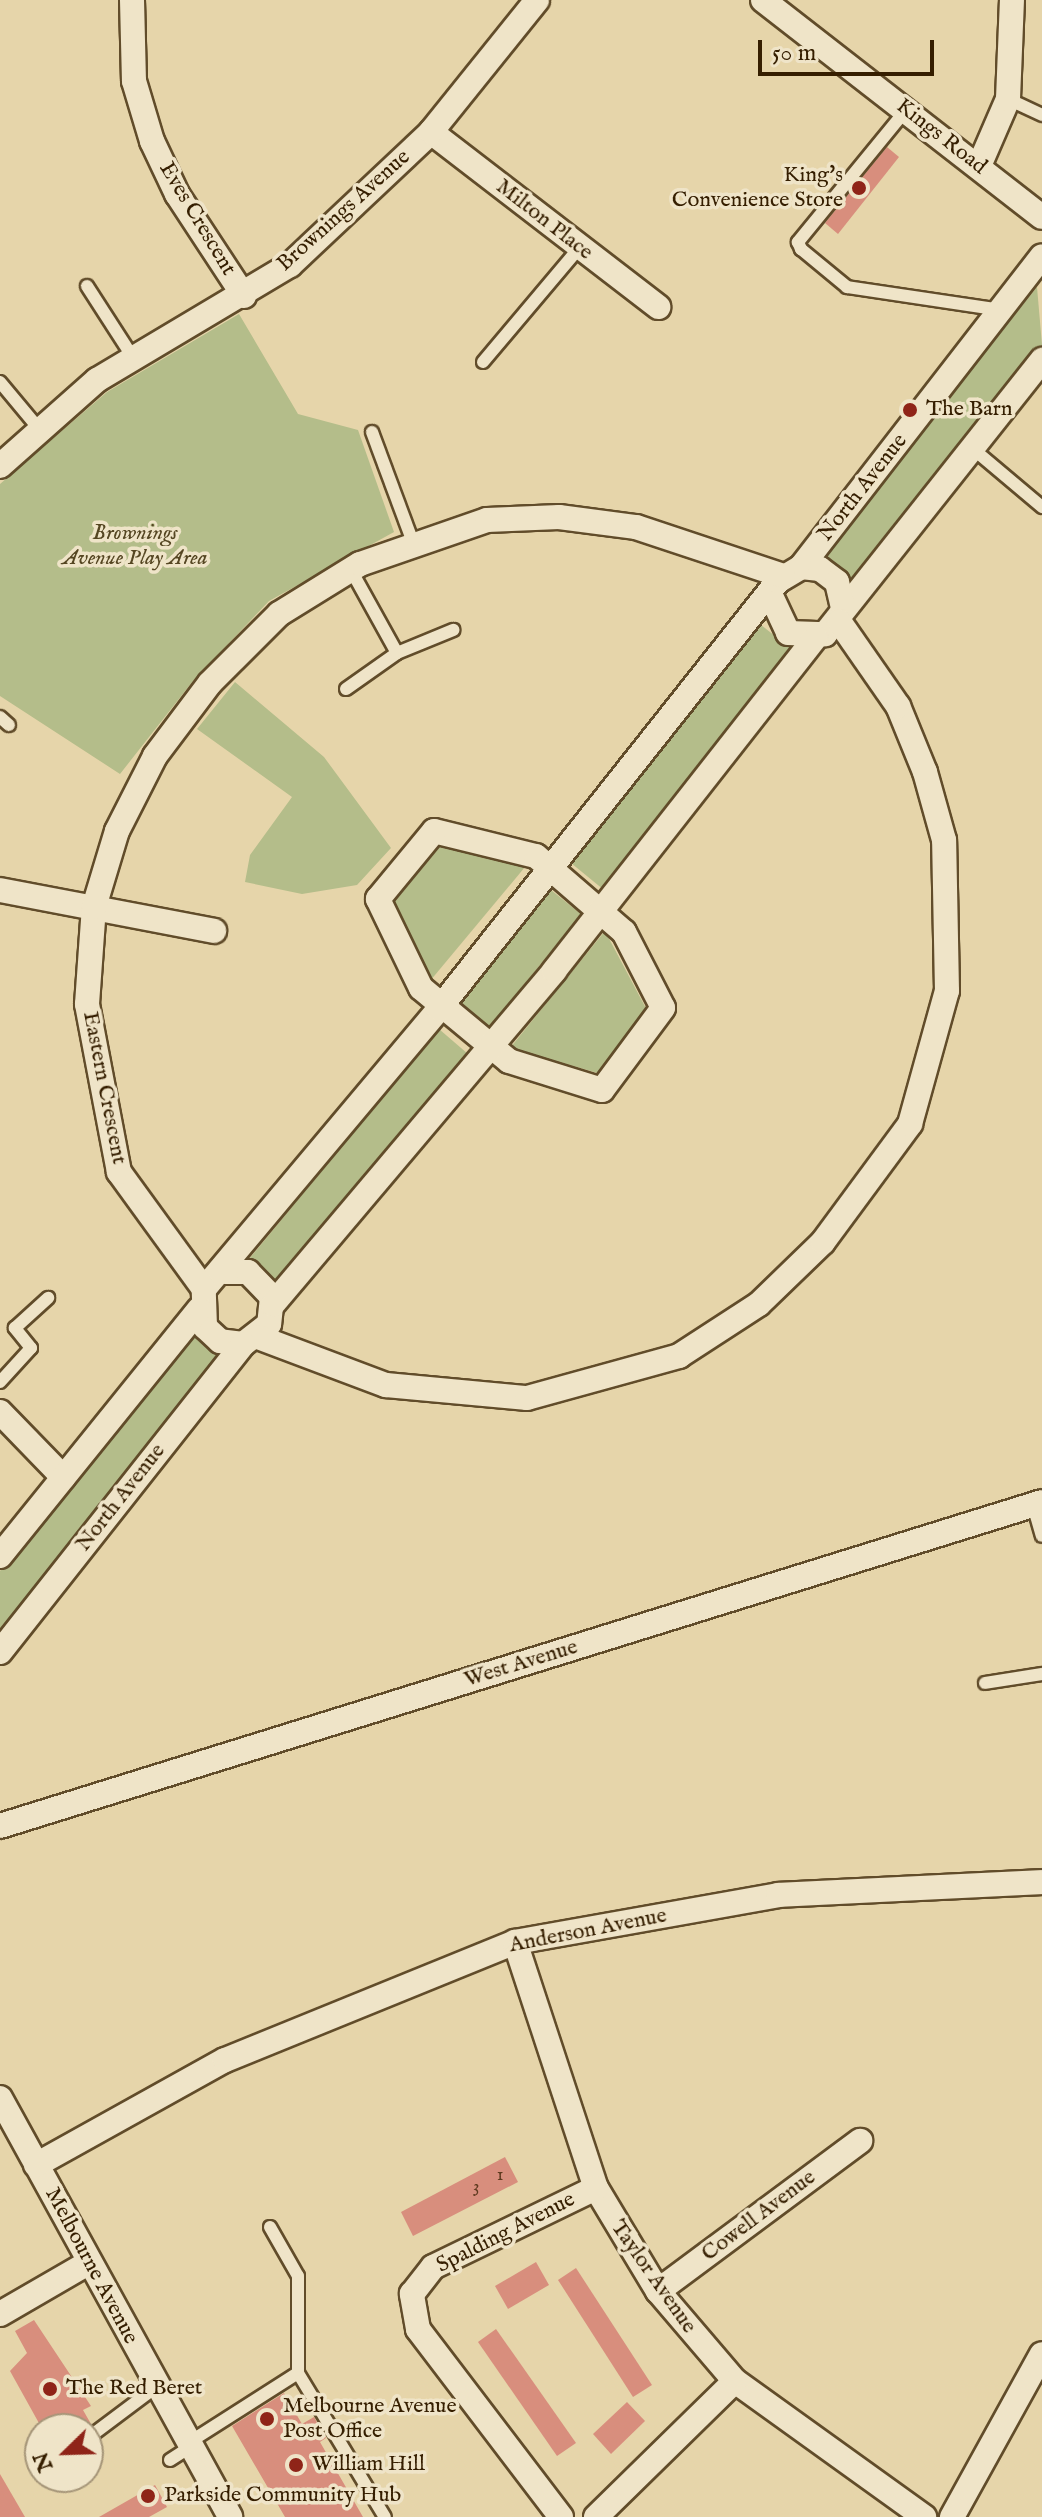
<!DOCTYPE html>
<html>
<head>
<meta charset="utf-8">
<style>
	body { margin:0 }
	#map { position:relative; width:1042px; height:2517px; overflow:hidden; background:#e6d5aa; font-family:"IM FELL English",serif }
	div>[style] { position:absolute }
	[style*='--x'] { left:calc(var(--x)*1px); top:calc(var(--y)*1px); width:calc(var(--w)*1px); rotate:calc(var(--a)*1deg) }
	.green>* { inset:0; background:#b4bd8a }
	.building>* { inset:0; background:#d88e7d }
	.roads { filter:drop-shadow(2px 0 #614c2a) drop-shadow(-2px 0 #614c2a) drop-shadow(0 2px #614c2a) drop-shadow(0 -2px #614c2a) }
	.lane>* { height:12px; margin:-6px; padding:0 6px; transform-origin:6px; border-radius:6px; background:#efe4c8 }
	.street>* { height:24px; margin:-12px; padding:0 12px; transform-origin:12px; border-radius:12px; background:#efe4c8 }
	.dots>* { width:22px; height:22px; translate:-50% -50%; box-sizing:border-box; border:4px solid #efe4c8; border-radius:50% }
	span { translate:-50% -50%; white-space:nowrap; text-align:center; line-height:1.15; -webkit-text-stroke:7px #efe4c8; paint-order:stroke }
	.number-label { font-size:18px; color:#5e3a1f }
	.number-label span { -webkit-text-stroke-width:0 }
	.street-label { font-size:22px; color:#351e00 }
	.poi-label { font-size:22px; color:#351e00 }
	.right { translate:-100% -50%; text-align:right }
	.left { translate:0 -50%; text-align:left }
	.park-label { font-size:22px; color:#554622; font-style:italic }
	.north { position:absolute; left:24px; top:2413px; width:80px; height:80px; box-sizing:border-box; background:#efe4c8; border:2px solid #a59578; border-radius:50%; rotate:247deg; font-size:22px; font-weight:700; line-height:32px; text-align:center; color:#351e00 }
	.north::after { content:''; display:block; margin:auto; width:28px; height:36px; background:#8f2418; clip-path:polygon(50% 0,100% 100%,50% 72%,0 100%) }
	.scale { position:absolute; left:758px; top:40px; width:176px; height:36px; box-sizing:border-box; border:4px solid #351e00; border-top:0; padding-left:10px; font-size:24px; line-height:28px; white-space:nowrap; color:#351e00; -webkit-text-stroke:6px #efe4c8; paint-order:stroke }
</style>
</head>
<body>
<div id="map">
	<div class="green">
		<i style="clip-path:polygon(1037px 287px,1042px 345px,851px 583px,820px 558px)"></i>
		<i style="clip-path:polygon(239px 314px,298px 414px,358px 430px,394px 532px,269px 601px,193px 681px,120px 774px,0 696px,0 484px,107px 392px)"></i>
		<i style="clip-path:polygon(761px 625px,794px 651px,604px 890px,571px 863px)"></i>
		<i style="clip-path:polygon(235px 682px,324px 757px,391px 848px,357px 885px,302px 894px,245px 882px,250px 855px,292px 797px,197px 729px)"></i>
		<i style="clip-path:polygon(443px 843px,525px 867px,430px 981px,390px 907px)"></i>
		<i style="clip-path:polygon(551px 890px,581px 914px,490px 1027px,460px 1003px)"></i>
		<i style="clip-path:polygon(605px 931px,649px 1014px,601px 1074px,510px 1048px)"></i>
		<i style="clip-path:polygon(439px 1029px,468px 1054px,279px 1284px,249px 1259px)"></i>
		<i style="clip-path:polygon(194px 1331px,224px 1355px,0 1633px,0 1571px)"></i>
	</div>
	<div class="building">
		<i style="clip-path:polygon(887px 147px,899px 157px,838px 234px,825px 223px)"></i>
		<i style="clip-path:polygon(505px 2157px,518px 2182px,413px 2236px,401px 2212px)"></i>
		<i style="clip-path:polygon(536px 2262px,549px 2285px,508px 2309px,495px 2286px)"></i>
		<i style="clip-path:polygon(576px 2268px,652px 2385px,633px 2397px,558px 2280px)"></i>
		<i style="clip-path:polygon(34px 2320px,91px 2406px,83px 2410px,91px 2424px,85px 2429px,59px 2429px,53px 2418px,40px 2425px,10px 2371px,27px 2353px,15px 2331px)"></i>
		<i style="clip-path:polygon(496px 2329px,576px 2443px,557px 2456px,478px 2342px)"></i>
		<i style="clip-path:polygon(284px 2393px,302px 2424px,314px 2417px,326px 2438px,320px 2442px,363px 2517px,285px 2517px,232px 2426px)"></i>
		<i style="clip-path:polygon(627px 2402px,645px 2421px,611px 2454px,593px 2434px)"></i>
		<i style="clip-path:polygon(0 2474px,25px 2517px,0 2517px)"></i>
		<i style="clip-path:polygon(155px 2485px,167px 2507px,149px 2517px,99px 2517px)"></i>
	</div>
	<div class="roads">
		<div class="lane">
			<i style="--x:1008;--y:99;--w:38;--a:25"></i>
			<i style="--x:906;--y:110;--w:171;--a:129.3"></i>
			<i style="--x:798;--y:242;--w:8;--a:67"></i>
			<i style="--x:801;--y:249;--w:60;--a:39.6"></i>
			<i style="--x:847;--y:287;--w:155;--a:8.5"></i>
			<i style="--x:87;--y:286;--w:87;--a:57.2"></i>
			<i style="--x:483;--y:362;--w:150;--a:-49.9"></i>
			<i style="--x:0;--y:382;--w:62;--a:50.2"></i>
			<i style="--x:372;--y:432;--w:117;--a:69.6"></i>
			<i style="--x:972;--y:448;--w:92;--a:40.1"></i>
			<i style="--x:397;--y:653;--w:61;--a:-22.3"></i>
			<i style="--x:346;--y:689;--w:62;--a:-35.2"></i>
			<i style="--x:397;--y:653;--w:95;--a:-119"></i>
			<i style="--x:0;--y:717;--w:12;--a:42"></i>
			<i style="--x:0;--y:1382;--w:46;--a:-47.6"></i>
			<i style="--x:31;--y:1348;--w:26;--a:-129"></i>
			<i style="--x:15;--y:1328;--w:45;--a:-42.3"></i>
			<i style="--x:1033;--y:1505;--w:32;--a:74"></i>
			<i style="--x:985;--y:1683;--w:58;--a:-9"></i>
			<i style="--x:270;--y:2227;--w:56;--a:60.3"></i>
			<i style="--x:298;--y:2276;--w:97;--a:90"></i>
			<i style="--x:88;--y:2438;--w:85;--a:-36.9"></i>
			<i style="--x:188;--y:2443;--w:130;--a:-32.5"></i>
			<i style="--x:298;--y:2373;--w:168;--a:58.9"></i>
			<i style="--x:170;--y:2460;--w:24;--a:-33"></i>
		</div>
		<div class="street">
			<i style="--x:132;--y:0;--w:81;--a:88.6"></i>
			<i style="--x:134;--y:81;--w:63;--a:73.3"></i>
			<i style="--x:152;--y:141;--w:59;--a:64.7"></i>
			<i style="--x:177;--y:194;--w:122;--a:56.7"></i>
			<i style="--x:763;--y:0;--w:353;--a:37.9"></i>
			<i style="--x:431;--y:132;--w:287;--a:37.6"></i>
			<i style="--x:979;--y:166;--w:73;--a:-66.6"></i>
			<i style="--x:1008;--y:99;--w:99;--a:-87.7"></i>
			<i style="--x:0;--y:466;--w:130;--a:-41.6"></i>
			<i style="--x:97;--y:380;--w:225;--a:-30.8"></i>
			<i style="--x:290;--y:265;--w:194;--a:-43.3"></i>
			<i style="--x:431;--y:132;--w:169;--a:-51.2"></i>
			<i style="--x:801;--y:567;--w:393;--a:-52.2"></i>
			<i style="--x:772;--y:598;--w:38;--a:65"></i>
			<i style="--x:788;--y:633;--w:37;--a:2"></i>
			<i style="--x:825;--y:634;--w:350;--a:-51.6"></i>
			<i style="--x:434;--y:831;--w:105;--a:13.8"></i>
			<i style="--x:536;--y:856;--w:116;--a:40.8"></i>
			<i style="--x:624;--y:932;--w:85;--a:62.8"></i>
			<i style="--x:663;--y:1008;--w:102;--a:126.6"></i>
			<i style="--x:602;--y:1090;--w:97;--a:-162.7"></i>
			<i style="--x:509;--y:1061;--w:114;--a:-140.3"></i>
			<i style="--x:421;--y:988;--w:99;--a:-115.8"></i>
			<i style="--x:378;--y:899;--w:88;--a:-50.5"></i>
			<i style="--x:0;--y:890;--w:218;--a:10.8"></i>
			<i style="--x:225;--y:1272;--w:23;--a:0"></i>
			<i style="--x:248;--y:1272;--w:35;--a:46"></i>
			<i style="--x:272;--y:1297;--w:27;--a:96"></i>
			<i style="--x:269;--y:1324;--w:33;--a:142"></i>
			<i style="--x:243;--y:1344;--w:23;--a:-173"></i>
			<i style="--x:220;--y:1341;--w:21;--a:-137"></i>
			<i style="--x:205;--y:1327;--w:38;--a:-92"></i>
			<i style="--x:204;--y:1289;--w:366;--a:-50"></i>
			<i style="--x:439;--y:1009;--w:546;--a:-51.62"></i>
			<i style="--x:778;--y:581;--w:27;--a:-31"></i>
			<i style="--x:801;--y:567;--w:19;--a:6"></i>
			<i style="--x:820;--y:569;--w:21;--a:37"></i>
			<i style="--x:837;--y:582;--w:26;--a:77"></i>
			<i style="--x:204;--y:1289;--w:145;--a:-126"></i>
			<i style="--x:119;--y:1172;--w:171;--a:-100.8"></i>
			<i style="--x:87;--y:1004;--w:97;--a:-85.9"></i>
			<i style="--x:94;--y:907;--w:79;--a:-73.2"></i>
			<i style="--x:117;--y:831;--w:84;--a:-63.1"></i>
			<i style="--x:155;--y:756;--w:91;--a:-53"></i>
			<i style="--x:210;--y:683;--w:98;--a:-45"></i>
			<i style="--x:279;--y:614;--w:95;--a:-31.7"></i>
			<i style="--x:360;--y:564;--w:134;--a:-19.1"></i>
			<i style="--x:487;--y:520;--w:72;--a:-2.4"></i>
			<i style="--x:559;--y:517;--w:78;--a:7.4"></i>
			<i style="--x:636;--y:527;--w:155;--a:18.4"></i>
			<i style="--x:273;--y:1304;--w:436;--a:-49.8"></i>
			<i style="--x:554;--y:971;--w:424;--a:-51.9"></i>
			<i style="--x:258;--y:1337;--w:137;--a:20.6"></i>
			<i style="--x:386;--y:1385;--w:142;--a:5.3"></i>
			<i style="--x:527;--y:1398;--w:158;--a:-15.4"></i>
			<i style="--x:679;--y:1356;--w:95;--a:-33"></i>
			<i style="--x:759;--y:1304;--w:89;--a:-44.1"></i>
			<i style="--x:823;--y:1242;--w:147;--a:-53.6"></i>
			<i style="--x:910;--y:1124;--w:138;--a:-74.5"></i>
			<i style="--x:947;--y:991;--w:151;--a:-91.1"></i>
			<i style="--x:944;--y:840;--w:71;--a:-105.6"></i>
			<i style="--x:925;--y:772;--w:71;--a:-112.2"></i>
			<i style="--x:898;--y:706;--w:103;--a:-124.8"></i>
			<i style="--x:0;--y:1412;--w:91;--a:45.9"></i>
			<i style="--x:0;--y:1556;--w:317;--a:-51.1"></i>
			<i style="--x:0;--y:1652;--w:392;--a:-51.7"></i>
			<i style="--x:0;--y:1826;--w:1091;--a:-17.27"></i>
			<i style="--x:515;--y:1942;--w:259;--a:71.8"></i>
			<i style="--x:596;--y:2188;--w:120;--a:59"></i>
			<i style="--x:658;--y:2291;--w:118;--a:49.5"></i>
			<i style="--x:735;--y:2381;--w:233;--a:35.7"></i>
			<i style="--x:0;--y:2098;--w:478;--a:61.2"></i>
			<i style="--x:36;--y:2165;--w:216;--a:-29.1"></i>
			<i style="--x:225;--y:2060;--w:313;--a:-22.1"></i>
			<i style="--x:515;--y:1942;--w:267;--a:-10.1"></i>
			<i style="--x:778;--y:1895;--w:264;--a:-2.8"></i>
			<i style="--x:658;--y:2291;--w:252;--a:-36.6"></i>
			<i style="--x:0;--y:2314;--w:102;--a:-30.1"></i>
			<i style="--x:561;--y:2517;--w:236;--a:-127.3"></i>
			<i style="--x:418;--y:2329;--w:36;--a:-100"></i>
			<i style="--x:412;--y:2294;--w:34;--a:-52"></i>
			<i style="--x:433;--y:2267;--w:181;--a:-25.9"></i>
			<i style="--x:596;--y:2517;--w:194;--a:-44.4"></i>
			<i style="--x:952;--y:2517;--w:186;--a:-61.1"></i>
		</div>
	</div>
	<div class="dots">
		<i style="left:859px;top:188px;background:#8f2418"></i>
		<i style="left:910px;top:410px;background:#8f2418"></i>
		<i style="left:50px;top:2389px;background:#8f2418"></i>
		<i style="left:267px;top:2419px;background:#8f2418"></i>
		<i style="left:296px;top:2465px;background:#8f2418"></i>
		<i style="left:148px;top:2496px;background:#8f2418"></i>
	</div>
	<div class="number-label">
		<span style="left:500px;top:2176px">1</span>
		<span style="left:476px;top:2188px">3</span>
	</div>
	<div class="street-label">
		<span style="left:941px;top:137px;rotate:38deg">Kings Road</span>
		<span style="left:344px;top:211px;rotate:-42deg">Brownings Avenue</span>
		<span style="left:197px;top:219px;rotate:59deg">Eves Crescent</span>
		<span style="left:544px;top:220px;rotate:38deg">Milton Place</span>
		<span style="left:863px;top:488px;rotate:-52deg">North Avenue</span>
		<span style="left:104px;top:1088px;rotate:79deg">Eastern Crescent</span>
		<span style="left:121px;top:1498px;rotate:-52deg">North Avenue</span>
		<span style="left:521px;top:1664px;rotate:-17deg">West Avenue</span>
		<span style="left:588px;top:1931px;rotate:-11deg">Anderson Avenue</span>
		<span style="left:759px;top:2216px;rotate:-37deg">Cowell Avenue</span>
		<span style="left:506px;top:2233px;rotate:-27deg">Spalding Avenue</span>
		<span style="left:91px;top:2266px;rotate:62deg">Melbourne Avenue</span>
		<span style="left:653px;top:2277px;rotate:55deg">Taylor Avenue</span>
	</div>
	<div class="poi-label">
		<span class="right" style="left:843px;top:188px">King's<br>Convenience Store</span>
		<span class="left" style="left:926px;top:410px">The Barn</span>
		<span class="left" style="left:66px;top:2389px">The Red Beret</span>
		<span class="left" style="left:283px;top:2419px">Melbourne Avenue<br>Post Office</span>
		<span class="left" style="left:312px;top:2465px">William Hill</span>
		<span class="left" style="left:164px;top:2496px">Parkside Community Hub</span>
	</div>
	<div class="park-label">
		<span style="left:135px;top:546px">Brownings<br>Avenue Play Area</span>
	</div>
	<div class="north">N</div>
	<div class="scale">50 m</div>
</div>
</body>
</html>
